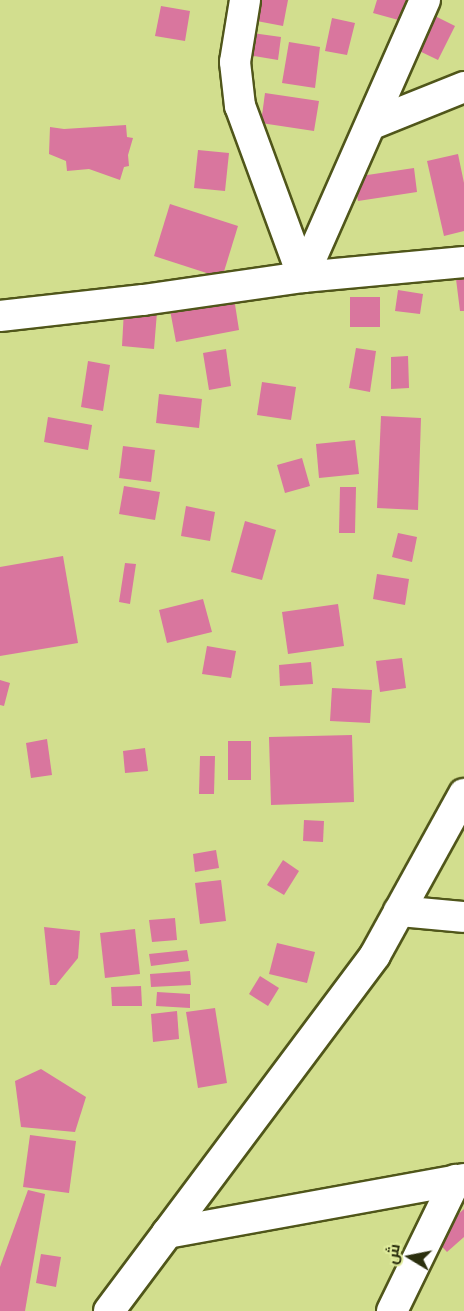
<!DOCTYPE html>
<html>
<head>
<meta charset="utf-8">
<style>
	body { margin:0 }
	#map { position:relative; width:464px; height:1311px; overflow:hidden; background:#d2de8e; font-family:"Golos Text",Cairo,sans-serif }
	div>[style] { position:absolute }
	[style*='--x'] { left:calc(var(--x)*1px); top:calc(var(--y)*1px); width:calc(var(--w)*1px); rotate:calc(var(--a)*1deg) }
	.building>* { inset:0; background:#d9769e }
	.roads { filter:drop-shadow(2px 0 #50561a) drop-shadow(-2px 0 #50561a) drop-shadow(0 2px #50561a) drop-shadow(0 -2px #50561a) }
	.minor>* { height:30px; margin:-15px; padding:0 15px; transform-origin:15px; border-radius:15px; background:#fff }
	span { translate:-50% -50%; white-space:nowrap; text-align:center; line-height:1.15; -webkit-text-stroke:4.5px #dfeb9b; paint-order:stroke }
	.north { position:absolute; left:380px; top:1227px; width:60px; height:60px; -webkit-text-stroke:4px #dfeb9b; paint-order:stroke; rotate:280deg; font-size:16px; font-weight:700; line-height:24px; text-align:center; color:#2b2f0e }
	.north::after { content:''; display:block; margin:auto; width:21px; height:27px; background:#2b2f0e; clip-path:polygon(50% 0,100% 100%,50% 72%,0 100%) }
</style>
</head>
<body>
<div id="map">
	<div class="building">
		<i style="clip-path:polygon(256px 0,288px 0,283px 26px,252px 20px)"></i>
		<i style="clip-path:polygon(377px 0,408px 0,402px 21px,373px 13px)"></i>
		<i style="clip-path:polygon(161px 6px,190px 11px,185px 41px,155px 36px)"></i>
		<i style="clip-path:polygon(427px 12px,455px 26px,438px 60px,411px 47px)"></i>
		<i style="clip-path:polygon(332px 18px,355px 23px,347px 55px,325px 51px)"></i>
		<i style="clip-path:polygon(245px 32px,281px 37px,278px 60px,241px 54px)"></i>
		<i style="clip-path:polygon(289px 42px,320px 47px,315px 88px,282px 83px)"></i>
		<i style="clip-path:polygon(265px 93px,319px 101px,314px 131px,261px 123px)"></i>
		<i style="clip-path:polygon(126px 125px,127px 137px,133px 138px,128px 155px,129px 166px,124px 167px,120px 180px,89px 169px,67px 171px,66px 161px,49px 154px,50px 127px,64px 129px)"></i>
		<i style="clip-path:polygon(198px 150px,229px 153px,225px 191px,194px 188px)"></i>
		<i style="clip-path:polygon(458px 154px,464px 183px,464px 231px,444px 236px,427px 161px)"></i>
		<i style="clip-path:polygon(414px 168px,417px 192px,358px 201px,354px 177px)"></i>
		<i style="clip-path:polygon(170px 204px,238px 226px,222px 278px,154px 256px)"></i>
		<i style="clip-path:polygon(464px 278px,464px 311px,460px 311px,456px 279px)"></i>
		<i style="clip-path:polygon(398px 290px,423px 294px,420px 314px,395px 311px)"></i>
		<i style="clip-path:polygon(350px 297px,380px 297px,380px 327px,350px 327px)"></i>
		<i style="clip-path:polygon(234px 298px,239px 330px,176px 342px,170px 310px)"></i>
		<i style="clip-path:polygon(124px 310px,157px 312px,154px 349px,122px 346px)"></i>
		<i style="clip-path:polygon(356px 348px,376px 351px,370px 392px,349px 388px)"></i>
		<i style="clip-path:polygon(226px 349px,231px 386px,209px 390px,203px 353px)"></i>
		<i style="clip-path:polygon(408px 356px,409px 388px,391px 389px,391px 357px)"></i>
		<i style="clip-path:polygon(88px 361px,110px 365px,103px 411px,81px 407px)"></i>
		<i style="clip-path:polygon(262px 382px,296px 387px,291px 420px,257px 415px)"></i>
		<i style="clip-path:polygon(159px 394px,202px 399px,199px 428px,156px 423px)"></i>
		<i style="clip-path:polygon(381px 416px,421px 418px,418px 510px,377px 508px)"></i>
		<i style="clip-path:polygon(48px 417px,92px 425px,88px 450px,44px 442px)"></i>
		<i style="clip-path:polygon(355px 440px,359px 474px,319px 478px,316px 444px)"></i>
		<i style="clip-path:polygon(123px 446px,155px 450px,151px 482px,119px 478px)"></i>
		<i style="clip-path:polygon(302px 458px,310px 486px,285px 493px,277px 465px)"></i>
		<i style="clip-path:polygon(124px 486px,160px 492px,155px 520px,119px 514px)"></i>
		<i style="clip-path:polygon(340px 487px,356px 487px,355px 533px,339px 533px)"></i>
		<i style="clip-path:polygon(186px 506px,215px 512px,210px 541px,181px 536px)"></i>
		<i style="clip-path:polygon(245px 521px,276px 530px,262px 580px,231px 572px)"></i>
		<i style="clip-path:polygon(398px 533px,417px 537px,412px 562px,392px 557px)"></i>
		<i style="clip-path:polygon(63px 556px,78px 643px,0 656px,0 567px)"></i>
		<i style="clip-path:polygon(125px 563px,136px 564px,130px 604px,119px 602px)"></i>
		<i style="clip-path:polygon(377px 574px,409px 579px,405px 605px,373px 599px)"></i>
		<i style="clip-path:polygon(203px 599px,212px 632px,167px 643px,159px 610px)"></i>
		<i style="clip-path:polygon(338px 604px,344px 646px,288px 654px,282px 612px)"></i>
		<i style="clip-path:polygon(207px 646px,236px 651px,231px 678px,202px 674px)"></i>
		<i style="clip-path:polygon(402px 658px,406px 688px,380px 692px,376px 661px)"></i>
		<i style="clip-path:polygon(311px 662px,313px 684px,280px 686px,279px 665px)"></i>
		<i style="clip-path:polygon(0 680px,10px 683px,4px 706px,0 705px)"></i>
		<i style="clip-path:polygon(332px 688px,372px 690px,370px 723px,330px 721px)"></i>
		<i style="clip-path:polygon(352px 735px,354px 802px,271px 805px,269px 737px)"></i>
		<i style="clip-path:polygon(47px 739px,52px 775px,31px 778px,26px 743px)"></i>
		<i style="clip-path:polygon(228px 741px,251px 741px,251px 780px,228px 780px)"></i>
		<i style="clip-path:polygon(145px 748px,148px 771px,125px 773px,123px 751px)"></i>
		<i style="clip-path:polygon(200px 756px,215px 756px,214px 794px,199px 794px)"></i>
		<i style="clip-path:polygon(304px 820px,324px 821px,323px 842px,303px 841px)"></i>
		<i style="clip-path:polygon(216px 850px,219px 868px,195px 872px,193px 854px)"></i>
		<i style="clip-path:polygon(283px 860px,299px 871px,284px 895px,267px 885px)"></i>
		<i style="clip-path:polygon(221px 880px,226px 921px,200px 924px,195px 883px)"></i>
		<i style="clip-path:polygon(175px 918px,177px 940px,152px 942px,149px 920px)"></i>
		<i style="clip-path:polygon(44px 927px,80px 931px,78px 958px,56px 985px,50px 985px)"></i>
		<i style="clip-path:polygon(135px 929px,140px 974px,105px 978px,100px 933px)"></i>
		<i style="clip-path:polygon(277px 943px,315px 952px,307px 983px,269px 974px)"></i>
		<i style="clip-path:polygon(187px 950px,189px 961px,151px 966px,149px 954px)"></i>
		<i style="clip-path:polygon(190px 971px,191px 985px,151px 987px,150px 974px)"></i>
		<i style="clip-path:polygon(260px 976px,279px 988px,268px 1006px,249px 994px)"></i>
		<i style="clip-path:polygon(141px 986px,142px 1006px,112px 1006px,111px 987px)"></i>
		<i style="clip-path:polygon(157px 992px,190px 994px,190px 1008px,156px 1006px)"></i>
		<i style="clip-path:polygon(215px 1008px,227px 1083px,198px 1088px,186px 1012px)"></i>
		<i style="clip-path:polygon(177px 1011px,179px 1039px,153px 1042px,151px 1014px)"></i>
		<i style="clip-path:polygon(41px 1069px,86px 1097px,75px 1132px,21px 1127px,15px 1081px)"></i>
		<i style="clip-path:polygon(30px 1135px,76px 1141px,69px 1193px,23px 1187px)"></i>
		<i style="clip-path:polygon(28px 1190px,45px 1194px,25px 1311px,0 1311px,0 1267px)"></i>
		<i style="clip-path:polygon(464px 1209px,464px 1237px,447px 1252px,433px 1237px)"></i>
		<i style="clip-path:polygon(41px 1254px,61px 1257px,56px 1287px,36px 1283px)"></i>
	</div>
	<div class="roads">
		<div class="minor">
			<i style="--x:425;--y:0;--w:303;--a:113.8"></i>
			<i style="--x:303;--y:277;--w:162;--a:-5.3"></i>
			<i style="--x:372;--y:124;--w:99;--a:-21.9"></i>
			<i style="--x:0;--y:316;--w:144;--a:-6.4"></i>
			<i style="--x:143;--y:300;--w:162;--a:-8.2"></i>
			<i style="--x:303;--y:277;--w:182;--a:-110.2"></i>
			<i style="--x:240;--y:106;--w:44;--a:-96.5"></i>
			<i style="--x:235;--y:62;--w:63;--a:-80.8"></i>
			<i style="--x:399;--y:911;--w:65;--a:5.3"></i>
			<i style="--x:167;--y:1233;--w:302;--a:-10.3"></i>
			<i style="--x:109;--y:1311;--w:444;--a:-53.2"></i>
			<i style="--x:375;--y:955;--w:184;--a:-61.1"></i>
			<i style="--x:392;--y:1311;--w:146;--a:-64"></i>
		</div>
	</div>
	<div class="north">ش</div>
</div>
</body>
</html>
